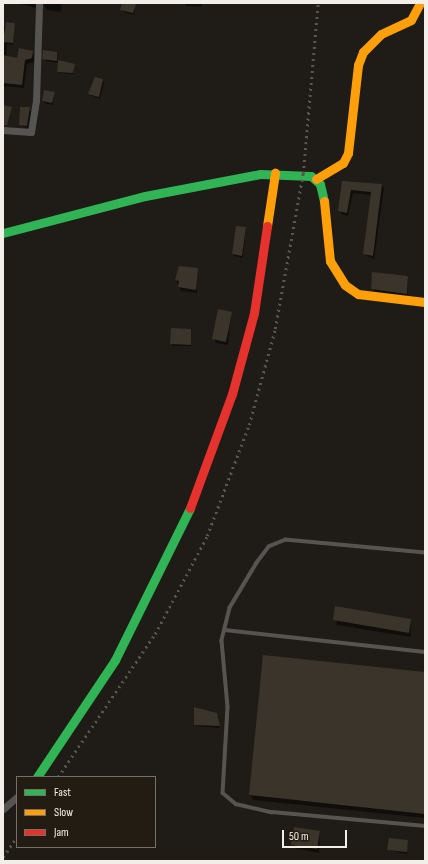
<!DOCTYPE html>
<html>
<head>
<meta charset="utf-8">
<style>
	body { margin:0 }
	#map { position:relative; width:428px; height:864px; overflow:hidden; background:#1f1b16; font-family:"Sofia Sans Condensed",sans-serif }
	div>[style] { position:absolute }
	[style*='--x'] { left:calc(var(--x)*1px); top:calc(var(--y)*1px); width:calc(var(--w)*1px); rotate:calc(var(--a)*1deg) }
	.shadow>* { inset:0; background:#0007 }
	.building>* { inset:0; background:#3b342a }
	.lane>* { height:3.5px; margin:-1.75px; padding:0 1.75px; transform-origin:1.75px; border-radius:1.75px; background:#565450 }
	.street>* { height:7px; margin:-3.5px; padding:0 3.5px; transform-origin:3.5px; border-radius:3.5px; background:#565450 }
	.fast>* { height:9px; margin:-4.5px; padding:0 4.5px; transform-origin:4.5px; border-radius:4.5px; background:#30b455 }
	.slow>* { height:9px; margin:-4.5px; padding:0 4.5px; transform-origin:4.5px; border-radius:4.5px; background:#ff9f0a }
	.jam>* { height:9px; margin:-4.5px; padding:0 4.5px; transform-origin:4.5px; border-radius:4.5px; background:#e5322d }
	.rail>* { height:2.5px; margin-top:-1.25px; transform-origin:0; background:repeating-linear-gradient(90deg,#595652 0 2px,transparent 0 6px) }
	span { translate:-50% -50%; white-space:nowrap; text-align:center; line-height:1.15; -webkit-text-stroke:3px #231c12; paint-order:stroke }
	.frame { position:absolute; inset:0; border:4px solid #f3eee7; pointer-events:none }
	.legend { position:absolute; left:16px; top:776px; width:140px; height:72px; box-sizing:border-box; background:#231c12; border:1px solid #767067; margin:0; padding:5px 7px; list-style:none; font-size:12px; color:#f3eee7 }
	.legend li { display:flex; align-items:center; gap:8px; height:20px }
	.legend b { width:20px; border:1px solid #767067 }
	.scale { position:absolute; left:282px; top:830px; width:65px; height:18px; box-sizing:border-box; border:2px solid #f3eee7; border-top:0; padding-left:5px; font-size:12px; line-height:14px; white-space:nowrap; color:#f3eee7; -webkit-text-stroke:3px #231c12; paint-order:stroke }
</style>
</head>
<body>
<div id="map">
	<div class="shadow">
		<i style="clip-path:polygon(17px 3px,40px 3px,36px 8px)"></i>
		<i style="clip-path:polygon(43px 3px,62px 3px,61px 12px,47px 10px)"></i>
		<i style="clip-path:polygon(123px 3px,135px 5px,134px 15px,123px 12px)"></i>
		<i style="clip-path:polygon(185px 3px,202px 3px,201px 7px,186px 6px)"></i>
		<i style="clip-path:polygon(14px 24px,13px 45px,7px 44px,6px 57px,18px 59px,32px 52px,34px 55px,34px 62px,27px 64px,24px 88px,3px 86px,3px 28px)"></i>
		<i style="clip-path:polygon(57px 52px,58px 61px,74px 65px,74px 74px,59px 73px,59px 63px,45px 61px)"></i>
		<i style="clip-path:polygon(96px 78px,104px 82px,100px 99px,89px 94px)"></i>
		<i style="clip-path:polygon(54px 93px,53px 105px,44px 103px,43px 100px)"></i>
		<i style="clip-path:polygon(21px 108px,31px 111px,28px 128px,20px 125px)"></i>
		<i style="clip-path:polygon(343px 182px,382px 185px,384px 188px,374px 259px,364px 254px,372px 195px,353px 193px,348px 216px,341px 214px)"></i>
		<i style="clip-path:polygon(246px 228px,243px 258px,234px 256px,233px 254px)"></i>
		<i style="clip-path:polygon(197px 269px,197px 293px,181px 291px,176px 280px)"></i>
		<i style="clip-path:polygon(373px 273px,408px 277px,408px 297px,374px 293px)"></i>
		<i style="clip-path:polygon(231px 313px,228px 345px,216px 343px,214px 339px)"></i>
		<i style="clip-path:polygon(172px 329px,190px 330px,191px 346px,172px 346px)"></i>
		<i style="clip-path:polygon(336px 607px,410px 620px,411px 637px,337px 625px)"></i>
		<i style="clip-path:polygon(264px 656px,425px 673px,425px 818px,253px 800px,250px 795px)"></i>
		<i style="clip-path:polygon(195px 708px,218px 716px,220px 728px,196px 726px)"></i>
		<i style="clip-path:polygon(320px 832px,319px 853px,294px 848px,292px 845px)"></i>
		<i style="clip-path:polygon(424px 840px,425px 840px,425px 849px,424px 847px)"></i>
		<i style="clip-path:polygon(407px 841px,407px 854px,388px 850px)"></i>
	</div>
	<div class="building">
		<i style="clip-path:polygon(122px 3px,136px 4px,133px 13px,120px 10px)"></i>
		<i style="clip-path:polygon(6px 22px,15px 23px,13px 43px,3px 42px)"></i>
		<i style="clip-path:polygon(19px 48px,33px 51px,32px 58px,25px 60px,22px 85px,3px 83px,3px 55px,17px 58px)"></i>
		<i style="clip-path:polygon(43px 50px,57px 52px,57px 61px,42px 59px)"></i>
		<i style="clip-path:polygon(58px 60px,75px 64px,73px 73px,57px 72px)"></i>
		<i style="clip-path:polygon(95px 77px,103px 79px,99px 97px,88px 94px)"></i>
		<i style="clip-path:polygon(44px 90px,55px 92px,52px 103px,42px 101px)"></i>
		<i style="clip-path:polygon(3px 105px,12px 107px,7px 125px,3px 125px)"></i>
		<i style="clip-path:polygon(20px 107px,30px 107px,27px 126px,19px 125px)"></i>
		<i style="clip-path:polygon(342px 181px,382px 184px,373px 256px,363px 254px,371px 192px,351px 190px,347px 213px,338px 211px)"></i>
		<i style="clip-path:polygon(236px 226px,246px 227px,242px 256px,232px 254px)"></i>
		<i style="clip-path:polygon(179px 266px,198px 268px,196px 290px,178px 287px,179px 281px,175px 280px)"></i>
		<i style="clip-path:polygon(372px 272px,408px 276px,407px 294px,371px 289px)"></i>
		<i style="clip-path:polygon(218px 309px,232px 312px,226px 342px,212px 339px)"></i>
		<i style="clip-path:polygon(171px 328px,191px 329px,191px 345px,170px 344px)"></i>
		<i style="clip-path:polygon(335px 606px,411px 619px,409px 633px,333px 620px)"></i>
		<i style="clip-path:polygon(263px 655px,425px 672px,425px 814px,249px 795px)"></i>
		<i style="clip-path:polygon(194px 707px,217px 713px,220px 726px,194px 725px)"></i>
		<i style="clip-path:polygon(294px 827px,320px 831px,317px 849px,291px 845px)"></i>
		<i style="clip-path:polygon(389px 838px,408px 840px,407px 852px,387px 850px)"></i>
	</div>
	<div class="lane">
		<i style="--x:425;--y:553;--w:140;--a:-174.7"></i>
		<i style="--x:286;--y:540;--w:18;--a:158"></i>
		<i style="--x:269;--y:547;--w:20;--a:127"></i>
		<i style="--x:257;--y:563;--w:52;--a:121"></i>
		<i style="--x:230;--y:608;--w:34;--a:104"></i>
		<i style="--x:222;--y:641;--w:66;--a:84.8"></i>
		<i style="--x:228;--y:707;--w:86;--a:93.3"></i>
		<i style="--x:223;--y:793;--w:17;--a:40"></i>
		<i style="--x:236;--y:804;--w:37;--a:13"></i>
		<i style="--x:272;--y:812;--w:154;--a:5.2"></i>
		<i style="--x:225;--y:630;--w:201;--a:6.3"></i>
	</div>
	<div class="street">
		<i style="--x:3;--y:130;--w:28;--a:4"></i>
		<i style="--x:31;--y:132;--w:31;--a:-81"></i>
		<i style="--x:36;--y:101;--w:98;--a:-88.2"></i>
		<i style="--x:3;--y:809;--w:18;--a:-41"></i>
	</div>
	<div class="fast">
		<i style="--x:3;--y:233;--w:147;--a:-14.6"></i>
		<i style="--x:145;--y:196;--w:117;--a:-10.8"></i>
		<i style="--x:260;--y:174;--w:51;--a:2.2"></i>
		<i style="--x:311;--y:176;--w:12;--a:42"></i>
		<i style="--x:320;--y:184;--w:17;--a:77"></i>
		<i style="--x:37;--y:777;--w:141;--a:-56.3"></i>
		<i style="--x:115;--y:660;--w:169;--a:-63.7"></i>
	</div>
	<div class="slow">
		<i style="--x:316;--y:179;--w:31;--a:-31"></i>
		<i style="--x:343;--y:163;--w:11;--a:-63"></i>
		<i style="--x:348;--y:153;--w:89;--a:-83.5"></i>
		<i style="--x:358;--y:65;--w:14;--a:-69"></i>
		<i style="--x:363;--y:52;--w:25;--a:-45"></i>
		<i style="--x:381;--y:34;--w:33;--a:-25"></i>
		<i style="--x:411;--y:20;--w:19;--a:-62"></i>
		<i style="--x:324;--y:201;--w:60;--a:84.3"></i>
		<i style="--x:330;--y:261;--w:28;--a:58"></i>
		<i style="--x:345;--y:285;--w:16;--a:35"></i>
		<i style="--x:358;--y:294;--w:67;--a:6.8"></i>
		<i style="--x:267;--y:226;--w:54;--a:-81.4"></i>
	</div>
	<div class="jam">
		<i style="--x:190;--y:508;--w:121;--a:-69.8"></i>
		<i style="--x:232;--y:394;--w:84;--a:-74.8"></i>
		<i style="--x:254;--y:313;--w:88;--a:-81.5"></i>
	</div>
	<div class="rail">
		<i style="--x:58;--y:777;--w:173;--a:-55.9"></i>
		<i style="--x:155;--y:634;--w:111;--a:-62"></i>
		<i style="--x:207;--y:536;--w:119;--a:-69.3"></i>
		<i style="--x:249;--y:425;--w:99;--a:-74.8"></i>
		<i style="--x:275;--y:329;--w:158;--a:-79.8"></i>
		<i style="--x:303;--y:174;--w:172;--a:-85"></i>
		<i style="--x:3;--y:857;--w:24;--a:-55"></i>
	</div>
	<div class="frame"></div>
	<ul class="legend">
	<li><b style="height:5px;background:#30b455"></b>Fast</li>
	<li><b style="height:5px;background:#ff9f0a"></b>Slow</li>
	<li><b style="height:5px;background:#e5322d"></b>Jam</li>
	</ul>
	<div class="scale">50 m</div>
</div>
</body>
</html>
